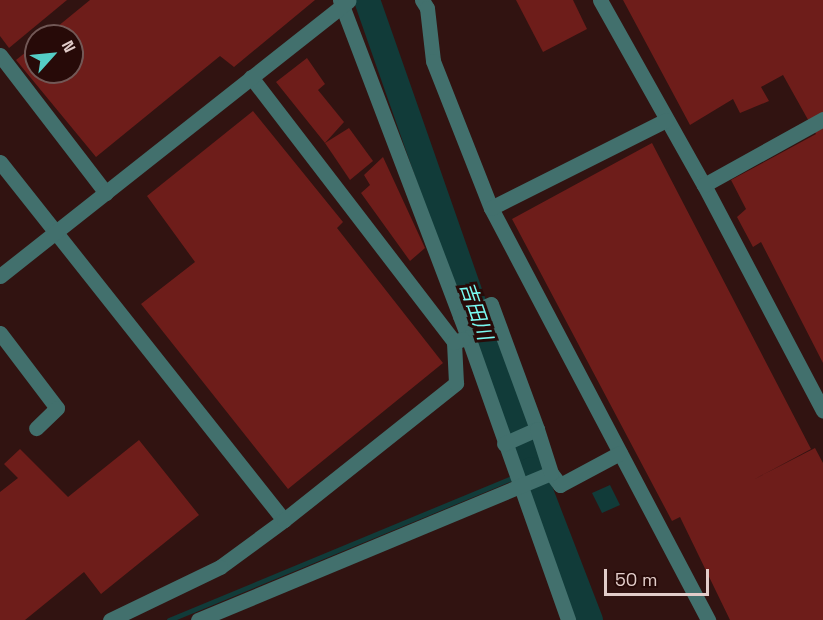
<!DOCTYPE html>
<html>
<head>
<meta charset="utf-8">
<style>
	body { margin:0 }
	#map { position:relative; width:823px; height:620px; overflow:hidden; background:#311311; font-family:"Space Grotesk","Noto Sans JP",sans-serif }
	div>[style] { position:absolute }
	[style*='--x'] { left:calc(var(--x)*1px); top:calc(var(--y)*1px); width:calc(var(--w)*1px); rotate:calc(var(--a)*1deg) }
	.water>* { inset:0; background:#113b39 }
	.stream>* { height:4.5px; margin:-2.25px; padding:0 2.25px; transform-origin:2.25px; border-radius:2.25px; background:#113b39 }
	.river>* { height:26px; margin:-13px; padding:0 13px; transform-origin:13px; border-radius:13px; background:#113b39 }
	.building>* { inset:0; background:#6e1d1a }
	.minor>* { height:15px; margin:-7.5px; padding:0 7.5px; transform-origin:7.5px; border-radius:7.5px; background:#42706d }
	span { translate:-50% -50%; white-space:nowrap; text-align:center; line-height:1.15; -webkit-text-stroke:6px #270a08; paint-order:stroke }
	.water-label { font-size:20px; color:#7afbf3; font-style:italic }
	.north { position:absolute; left:24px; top:24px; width:60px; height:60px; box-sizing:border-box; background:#270a08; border:2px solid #725856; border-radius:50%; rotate:63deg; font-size:16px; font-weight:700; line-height:24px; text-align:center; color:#e2cdca }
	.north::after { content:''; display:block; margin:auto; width:21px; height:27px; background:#55cdc6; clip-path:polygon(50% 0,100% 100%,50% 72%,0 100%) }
	.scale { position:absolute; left:604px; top:569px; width:105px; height:27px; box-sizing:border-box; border:3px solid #e2cdca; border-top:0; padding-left:8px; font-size:18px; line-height:21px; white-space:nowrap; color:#e2cdca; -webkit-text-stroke:4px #270a08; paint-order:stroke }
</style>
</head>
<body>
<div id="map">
	<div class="water">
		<i style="clip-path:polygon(610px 485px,620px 505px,602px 513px,592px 493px)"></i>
	</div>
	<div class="stream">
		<i style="--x:169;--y:620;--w:393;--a:-22.5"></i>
	</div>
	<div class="river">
		<i style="--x:367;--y:0;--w:498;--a:70.7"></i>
		<i style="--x:532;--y:470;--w:161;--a:68.9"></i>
	</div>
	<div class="building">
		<i style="clip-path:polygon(0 0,67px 0,9px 48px,0 36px)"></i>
		<i style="clip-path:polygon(90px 0,315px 0,234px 67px,220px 56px,96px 157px,16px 60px,36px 44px,36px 72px,72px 72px,72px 36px,46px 36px)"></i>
		<i style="clip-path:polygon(516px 0,573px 0,587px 29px,543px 52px)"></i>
		<i style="clip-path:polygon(623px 0,823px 0,823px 363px,761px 242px,753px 247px,737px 217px,746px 209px,731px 180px,816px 134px,783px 75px,761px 87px,769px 101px,740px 113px,733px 99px,690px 125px)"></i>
		<i style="clip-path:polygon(307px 58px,325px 84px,318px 90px,344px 122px,325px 143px,276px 82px)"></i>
		<i style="clip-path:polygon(253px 111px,343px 222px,337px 228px,443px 363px,288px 489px,141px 304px,195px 262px,147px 196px)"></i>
		<i style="clip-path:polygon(349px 128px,373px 161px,350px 180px,325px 143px)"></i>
		<i style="clip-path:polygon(652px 143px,811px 449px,753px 480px,815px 448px,823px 463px,823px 620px,730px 620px,680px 517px,672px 521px,512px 219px)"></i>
		<i style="clip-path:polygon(383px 157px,425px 248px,410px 261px,361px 193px,370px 185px,364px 175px)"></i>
		<i style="clip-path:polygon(139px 440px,199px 515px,101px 594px,84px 572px,25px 620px,0 620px,0 492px,18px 478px,4px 464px,20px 449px,68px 497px)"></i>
	</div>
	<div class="minor">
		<i style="--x:340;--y:0;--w:360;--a:69.2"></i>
		<i style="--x:468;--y:337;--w:300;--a:70.5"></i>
		<i style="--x:422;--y:0;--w:9;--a:58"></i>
		<i style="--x:427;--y:8;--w:53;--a:83.5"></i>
		<i style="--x:433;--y:61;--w:158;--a:68.5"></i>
		<i style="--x:491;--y:208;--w:466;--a:62.2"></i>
		<i style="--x:600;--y:0;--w:212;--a:60.7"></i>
		<i style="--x:704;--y:185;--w:255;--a:62.2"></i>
		<i style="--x:0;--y:55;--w:174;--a:52.5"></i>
		<i style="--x:251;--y:77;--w:334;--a:52.5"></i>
		<i style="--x:0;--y:162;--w:457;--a:51.6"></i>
		<i style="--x:284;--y:520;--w:79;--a:143.7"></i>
		<i style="--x:220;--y:567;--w:122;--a:154.3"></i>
		<i style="--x:704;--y:185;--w:136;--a:-29"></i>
		<i style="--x:491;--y:208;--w:196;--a:-26.7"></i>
		<i style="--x:0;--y:276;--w:444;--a:-38.3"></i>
		<i style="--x:460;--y:316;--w:33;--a:-21"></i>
		<i style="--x:491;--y:304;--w:133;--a:69.8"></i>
		<i style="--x:537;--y:429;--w:36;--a:156"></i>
		<i style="--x:0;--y:333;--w:94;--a:52.8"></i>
		<i style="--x:57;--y:408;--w:29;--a:136"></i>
		<i style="--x:551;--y:473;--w:15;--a:53"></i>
		<i style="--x:560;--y:485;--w:68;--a:-28.1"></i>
		<i style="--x:284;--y:520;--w:220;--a:-38.5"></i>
		<i style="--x:456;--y:383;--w:41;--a:-92.8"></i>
		<i style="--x:454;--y:342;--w:9;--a:-18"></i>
		<i style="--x:198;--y:620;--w:382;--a:-22.6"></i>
		<i style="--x:551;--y:473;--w:46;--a:-107.7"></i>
	</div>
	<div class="water-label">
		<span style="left:476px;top:311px;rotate:71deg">吉田川</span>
	</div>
	<div class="north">N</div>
	<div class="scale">50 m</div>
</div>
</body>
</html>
